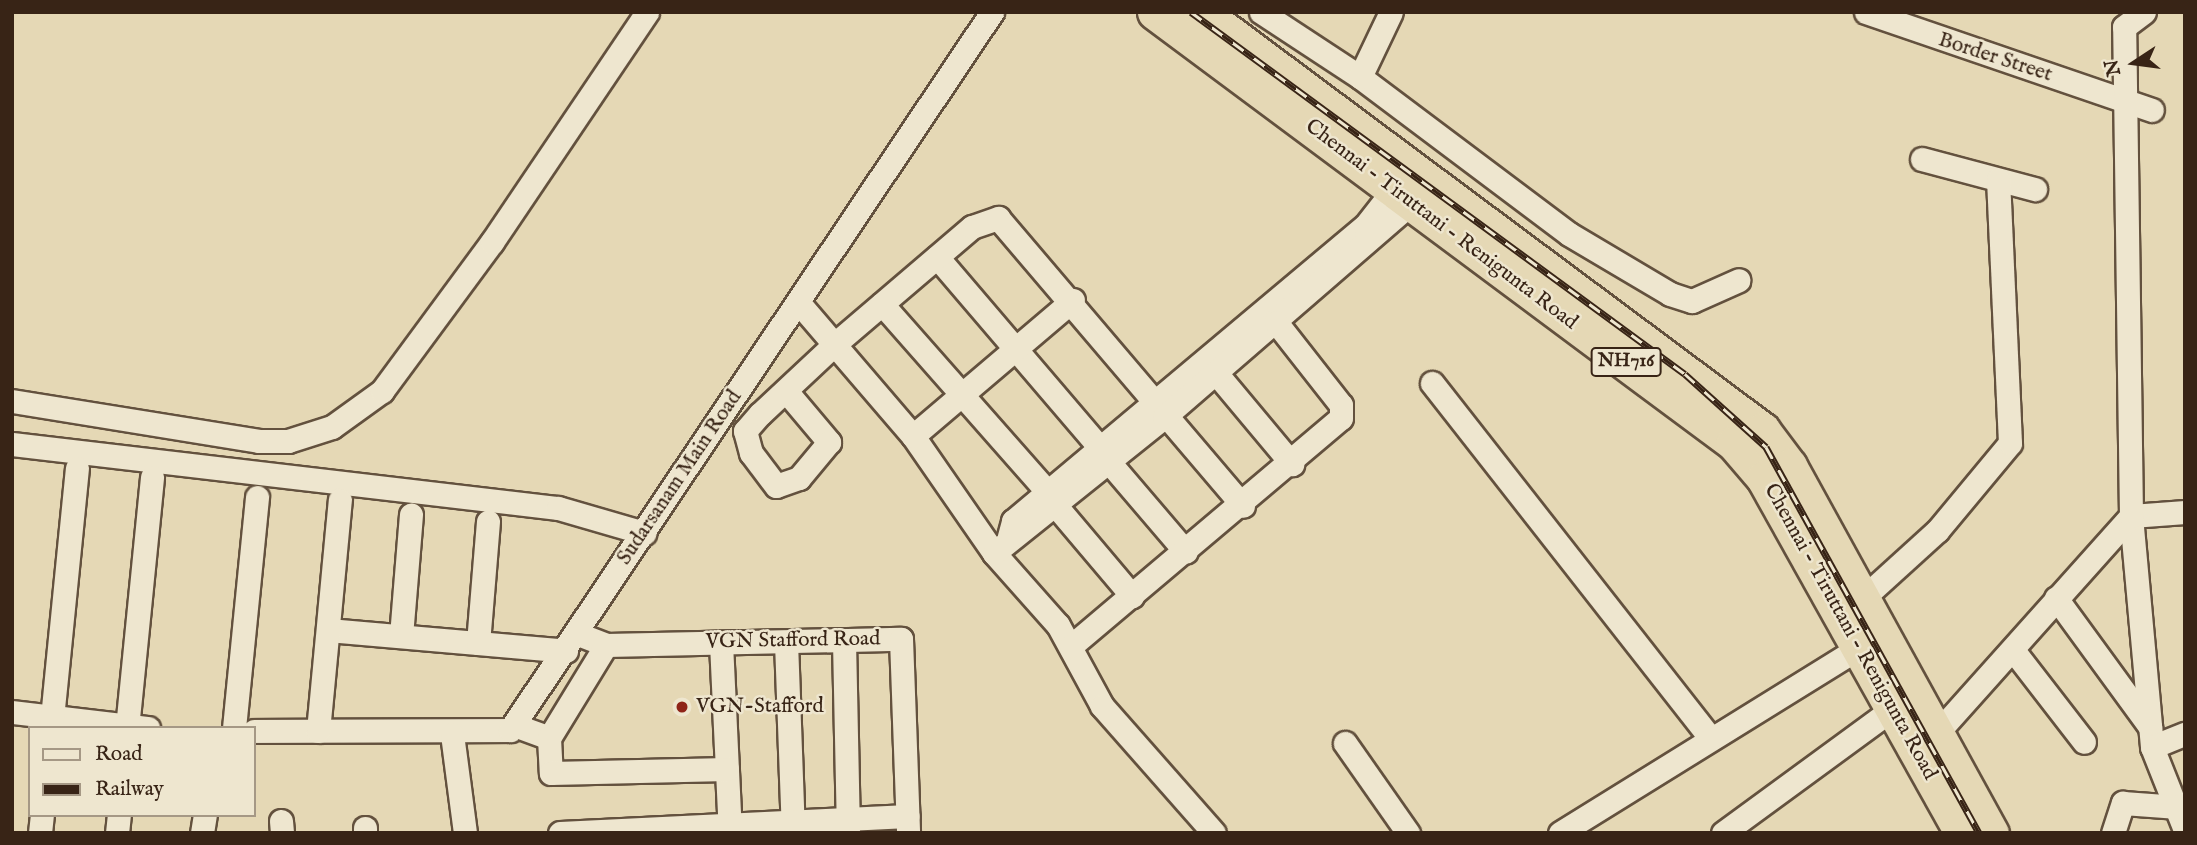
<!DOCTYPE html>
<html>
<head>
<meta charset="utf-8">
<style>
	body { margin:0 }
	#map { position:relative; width:2197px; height:845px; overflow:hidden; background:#e5d8b5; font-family:"IM FELL English",serif }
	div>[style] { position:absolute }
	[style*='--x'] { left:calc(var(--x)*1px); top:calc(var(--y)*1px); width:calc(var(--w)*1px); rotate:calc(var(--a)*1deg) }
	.roads { filter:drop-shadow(2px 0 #63513e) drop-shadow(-2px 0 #63513e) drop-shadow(0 2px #63513e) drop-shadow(0 -2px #63513e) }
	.minor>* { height:23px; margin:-11.5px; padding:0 11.5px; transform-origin:11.5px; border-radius:11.5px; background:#eee6cf }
	.highway>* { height:35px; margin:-17.5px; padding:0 17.5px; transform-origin:17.5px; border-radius:17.5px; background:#e5d8b5 }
	.rail>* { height:7px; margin-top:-3.5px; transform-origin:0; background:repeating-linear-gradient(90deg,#eee6cf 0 13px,#382416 0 26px); box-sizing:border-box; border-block:2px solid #382416 }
	.dots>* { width:19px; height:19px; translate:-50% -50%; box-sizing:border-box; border:4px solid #eee6cf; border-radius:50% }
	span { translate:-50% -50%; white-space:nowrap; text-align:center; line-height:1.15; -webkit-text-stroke:5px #eee6cf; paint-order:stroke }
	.shield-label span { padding:2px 5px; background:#eee6cf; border:2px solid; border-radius:5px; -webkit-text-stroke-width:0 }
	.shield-label { font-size:19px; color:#382416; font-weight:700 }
	.street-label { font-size:21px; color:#382416 }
	.poi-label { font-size:21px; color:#382416 }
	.left { translate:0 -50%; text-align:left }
	.frame { position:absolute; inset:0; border:14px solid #382416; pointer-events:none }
	.legend { position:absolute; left:28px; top:726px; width:228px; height:91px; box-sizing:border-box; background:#eee6cf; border:2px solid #a59885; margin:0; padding:9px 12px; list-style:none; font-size:21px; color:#382416 }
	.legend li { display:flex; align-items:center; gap:14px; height:35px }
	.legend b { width:35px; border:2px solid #a59885 }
	.north { position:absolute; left:2099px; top:28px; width:70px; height:70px; -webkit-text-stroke:5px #eee6cf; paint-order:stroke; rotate:257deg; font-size:19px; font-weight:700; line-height:28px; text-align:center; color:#382416 }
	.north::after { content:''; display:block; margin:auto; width:24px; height:32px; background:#382416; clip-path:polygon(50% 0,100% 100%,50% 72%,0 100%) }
</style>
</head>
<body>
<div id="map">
	<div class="roads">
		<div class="minor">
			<i style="--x:1261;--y:12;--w:118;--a:33.3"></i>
			<i style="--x:1360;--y:77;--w:261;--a:36.9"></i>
			<i style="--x:1569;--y:234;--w:117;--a:30.7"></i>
			<i style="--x:1670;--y:294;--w:23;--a:18"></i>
			<i style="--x:1692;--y:301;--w:51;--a:-24.1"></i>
			<i style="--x:1866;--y:12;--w:302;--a:18.9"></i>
			<i style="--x:1360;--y:77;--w:72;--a:-64.5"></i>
			<i style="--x:1922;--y:159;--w:117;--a:14.9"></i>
			<i style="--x:937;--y:257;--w:251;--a:49.5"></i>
			<i style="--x:798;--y:302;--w:177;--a:49.4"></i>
			<i style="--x:913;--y:436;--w:142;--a:55.3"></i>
			<i style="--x:994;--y:553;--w:96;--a:48.4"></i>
			<i style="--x:1058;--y:625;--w:92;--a:61.5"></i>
			<i style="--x:1102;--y:706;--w:169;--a:48.6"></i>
			<i style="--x:882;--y:304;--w:251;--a:48.6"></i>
			<i style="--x:1216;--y:373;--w:119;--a:50.1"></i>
			<i style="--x:1432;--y:383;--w:449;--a:51.9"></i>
			<i style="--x:786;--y:391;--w:67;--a:49.9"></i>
			<i style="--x:829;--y:442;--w:47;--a:129.8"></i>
			<i style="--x:799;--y:478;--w:24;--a:161"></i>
			<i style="--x:776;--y:486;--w:41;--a:-127.1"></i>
			<i style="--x:751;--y:453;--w:23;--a:-105"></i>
			<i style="--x:745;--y:431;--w:23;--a:-49"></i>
			<i style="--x:760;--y:414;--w:104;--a:-43.1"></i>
			<i style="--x:836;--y:343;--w:179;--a:-40.5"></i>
			<i style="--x:972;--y:227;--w:28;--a:-19"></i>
			<i style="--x:998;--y:218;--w:378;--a:49.6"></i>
			<i style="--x:12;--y:401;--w:250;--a:9.2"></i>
			<i style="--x:259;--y:441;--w:29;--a:0"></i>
			<i style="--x:288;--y:441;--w:46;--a:-17.7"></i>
			<i style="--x:332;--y:427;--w:62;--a:-35.8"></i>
			<i style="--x:382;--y:391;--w:185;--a:-53.6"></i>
			<i style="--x:492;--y:242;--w:277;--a:-56"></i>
			<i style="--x:913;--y:436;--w:210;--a:-40.4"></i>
			<i style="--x:12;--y:444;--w:550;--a:6.69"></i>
			<i style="--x:558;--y:508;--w:90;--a:16.2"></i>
			<i style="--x:1109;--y:462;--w:118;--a:49.5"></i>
			<i style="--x:1056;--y:506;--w:118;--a:49.8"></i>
			<i style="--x:2185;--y:512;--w:54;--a:175.8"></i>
			<i style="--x:2131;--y:516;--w:232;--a:84.8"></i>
			<i style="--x:2152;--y:747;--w:89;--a:68.3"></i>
			<i style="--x:1008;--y:540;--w:20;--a:-75"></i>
			<i style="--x:1013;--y:521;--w:459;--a:-40"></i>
			<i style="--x:1365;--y:226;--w:47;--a:-51.9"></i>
			<i style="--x:994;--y:553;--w:218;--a:-38.7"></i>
			<i style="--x:1164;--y:417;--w:328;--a:-40.9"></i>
			<i style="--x:1863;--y:598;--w:100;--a:-42.2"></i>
			<i style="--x:1937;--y:531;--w:114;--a:-50.3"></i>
			<i style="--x:2010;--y:443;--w:263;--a:-92.6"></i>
			<i style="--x:2056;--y:598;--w:160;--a:53.9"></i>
			<i style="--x:328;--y:630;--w:239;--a:5"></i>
			<i style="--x:578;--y:634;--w:30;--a:21"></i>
			<i style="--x:606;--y:645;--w:295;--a:-1.2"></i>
			<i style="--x:901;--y:639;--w:194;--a:87.9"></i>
			<i style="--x:401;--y:636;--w:122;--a:-85.3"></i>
			<i style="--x:844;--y:641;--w:192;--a:88.8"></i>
			<i style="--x:786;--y:642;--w:191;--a:87.9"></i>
			<i style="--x:478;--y:643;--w:122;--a:-85.3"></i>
			<i style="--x:721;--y:643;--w:190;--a:87.3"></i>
			<i style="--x:1071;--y:646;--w:353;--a:-40.2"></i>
			<i style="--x:1341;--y:418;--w:13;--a:-90"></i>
			<i style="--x:1341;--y:405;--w:105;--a:-128.1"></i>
			<i style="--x:2013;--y:650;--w:116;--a:52.3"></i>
			<i style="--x:12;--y:712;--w:137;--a:6.7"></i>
			<i style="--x:514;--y:725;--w:37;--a:20"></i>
			<i style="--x:549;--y:738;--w:109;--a:-58.5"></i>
			<i style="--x:51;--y:728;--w:261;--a:-84.3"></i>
			<i style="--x:127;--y:728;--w:252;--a:-84.3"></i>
			<i style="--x:234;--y:728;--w:232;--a:-84.3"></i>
			<i style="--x:254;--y:731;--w:256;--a:-0.2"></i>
			<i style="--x:510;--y:730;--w:865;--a:-56.13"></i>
			<i style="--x:318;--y:731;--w:232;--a:-84.6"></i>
			<i style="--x:452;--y:734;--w:100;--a:82.5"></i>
			<i style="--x:549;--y:738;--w:35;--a:87"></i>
			<i style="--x:551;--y:773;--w:176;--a:-1.3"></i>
			<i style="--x:1345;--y:743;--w:110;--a:55"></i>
			<i style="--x:1928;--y:743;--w:305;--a:-48.2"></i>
			<i style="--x:2131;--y:516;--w:489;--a:-90.8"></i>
			<i style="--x:2124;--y:27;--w:25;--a:-37"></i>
			<i style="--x:2152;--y:747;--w:35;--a:-22"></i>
			<i style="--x:281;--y:821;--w:12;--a:85"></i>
			<i style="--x:365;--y:828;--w:5;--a:90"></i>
			<i style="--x:40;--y:833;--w:18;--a:-84"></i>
			<i style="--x:117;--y:833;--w:18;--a:-84"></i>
			<i style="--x:202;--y:833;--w:18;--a:-81"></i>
			<i style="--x:560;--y:833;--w:348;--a:-2.8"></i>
			<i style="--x:1560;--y:833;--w:365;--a:-31.8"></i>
			<i style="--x:1723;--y:833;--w:212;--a:-36.2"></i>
			<i style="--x:2113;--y:833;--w:32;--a:-72"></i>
			<i style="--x:2123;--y:803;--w:55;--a:4.2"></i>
		</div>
		<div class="highway">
			<i style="--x:1155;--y:12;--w:722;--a:36.66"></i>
			<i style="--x:1734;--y:443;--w:46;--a:49.4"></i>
			<i style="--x:1764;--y:478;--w:406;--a:60.8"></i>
			<i style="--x:1201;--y:12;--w:700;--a:36.69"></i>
			<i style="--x:1762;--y:430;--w:45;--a:53.1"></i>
			<i style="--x:1789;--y:466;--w:419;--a:61.2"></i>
		</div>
	</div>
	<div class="rail">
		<i style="--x:1191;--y:12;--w:612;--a:36.23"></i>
		<i style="--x:1685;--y:374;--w:109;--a:42"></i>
		<i style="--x:1766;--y:447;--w:441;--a:61.1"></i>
	</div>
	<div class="dots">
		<i style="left:682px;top:707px;background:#8f2418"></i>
	</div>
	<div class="shield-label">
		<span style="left:1626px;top:362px">NH716</span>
	</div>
	<div class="street-label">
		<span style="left:1995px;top:58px;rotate:18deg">Border Street</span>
		<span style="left:1441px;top:225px;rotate:37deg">Chennai - Tiruttani - Renigunta Road</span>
		<span style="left:680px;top:478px;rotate:-56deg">Sudarsanam Main Road</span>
		<span style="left:1850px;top:632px;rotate:61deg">Chennai - Tiruttani - Renigunta Road</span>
		<span style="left:793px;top:641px;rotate:-1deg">VGN Stafford Road</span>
	</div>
	<div class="poi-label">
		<span class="left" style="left:696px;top:707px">VGN-Stafford</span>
	</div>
	<div class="frame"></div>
	<ul class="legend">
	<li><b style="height:9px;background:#eee6cf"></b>Road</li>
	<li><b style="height:9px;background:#382416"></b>Railway</li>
	</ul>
	<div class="north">N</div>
</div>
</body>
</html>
